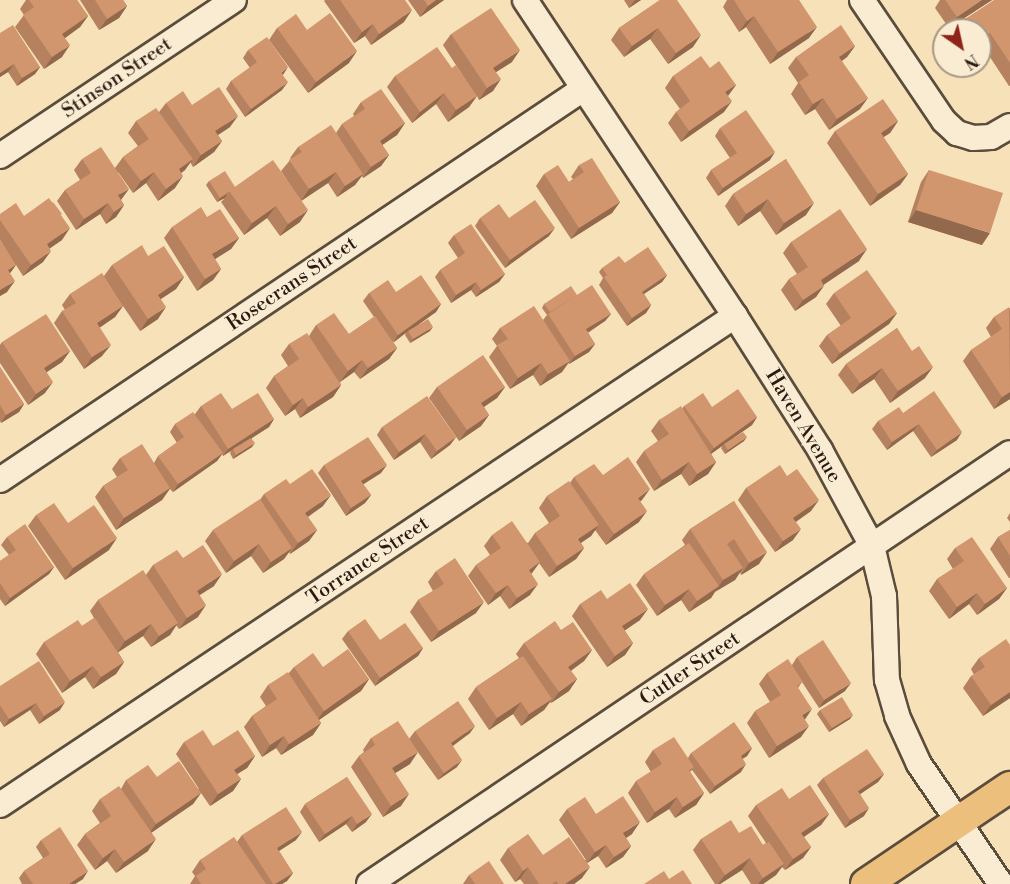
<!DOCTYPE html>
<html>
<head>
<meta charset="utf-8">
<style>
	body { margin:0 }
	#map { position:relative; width:1010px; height:884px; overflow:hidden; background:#f7e1b9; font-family:"Libre Bodoni",serif }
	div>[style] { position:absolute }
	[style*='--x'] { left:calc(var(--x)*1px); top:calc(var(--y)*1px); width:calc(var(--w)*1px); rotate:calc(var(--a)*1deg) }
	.roads { filter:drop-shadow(2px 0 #5b4c3c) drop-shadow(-2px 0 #5b4c3c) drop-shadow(0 2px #5b4c3c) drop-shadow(0 -2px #5b4c3c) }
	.minor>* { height:24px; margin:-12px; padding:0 12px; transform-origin:12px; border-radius:12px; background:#faecd2 }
	.major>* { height:30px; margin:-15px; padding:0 15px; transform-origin:15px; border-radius:15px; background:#ecc07c }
	.wall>* { inset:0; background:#b5815f }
	.shaded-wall>* { inset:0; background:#93694d }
	.building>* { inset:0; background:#d2966e }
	span { translate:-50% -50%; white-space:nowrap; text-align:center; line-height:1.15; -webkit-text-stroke:4.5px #faecd2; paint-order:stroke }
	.street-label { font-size:20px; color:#271b12 }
	.north { position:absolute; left:932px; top:18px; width:60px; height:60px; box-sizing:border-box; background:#faecd2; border:2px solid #a69885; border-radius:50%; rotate:146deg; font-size:16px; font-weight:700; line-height:24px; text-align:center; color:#271b12 }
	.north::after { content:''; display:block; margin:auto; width:21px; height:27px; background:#8f2418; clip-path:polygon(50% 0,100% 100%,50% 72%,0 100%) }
</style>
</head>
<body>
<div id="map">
	<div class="roads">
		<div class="minor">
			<i style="--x:525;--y:0;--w:379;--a:56.4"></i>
			<i style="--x:735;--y:316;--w:159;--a:57.6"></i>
			<i style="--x:820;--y:450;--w:109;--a:61.6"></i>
			<i style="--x:872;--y:546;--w:51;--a:76.5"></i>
			<i style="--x:884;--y:596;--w:84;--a:88"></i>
			<i style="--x:887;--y:680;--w:37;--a:74"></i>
			<i style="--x:897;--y:716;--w:53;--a:65.4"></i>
			<i style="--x:919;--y:764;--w:145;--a:55.7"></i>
			<i style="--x:862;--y:0;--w:146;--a:55.9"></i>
			<i style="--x:944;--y:121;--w:18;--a:43"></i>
			<i style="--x:957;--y:133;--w:17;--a:17"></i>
			<i style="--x:973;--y:138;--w:18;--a:-3"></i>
			<i style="--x:991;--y:137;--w:22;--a:-30"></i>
			<i style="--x:0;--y:156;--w:281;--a:-33.7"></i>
			<i style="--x:0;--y:480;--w:702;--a:-33.85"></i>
			<i style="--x:0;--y:805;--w:883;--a:-33.64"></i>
			<i style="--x:369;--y:884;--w:772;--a:-33.92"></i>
		</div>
		<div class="major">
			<i style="--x:866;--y:884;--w:174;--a:-34"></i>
		</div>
	</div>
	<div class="wall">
		<i style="clip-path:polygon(26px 0,77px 0,88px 16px,80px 27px,65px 38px,62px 57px,44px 69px,15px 27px,24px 15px,20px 9px)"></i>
		<i style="clip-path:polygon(80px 0,123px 0,127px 6px,119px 18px,99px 30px)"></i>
		<i style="clip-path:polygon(325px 0,405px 0,404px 22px,371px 45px,365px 36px,354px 43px,324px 1px)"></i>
		<i style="clip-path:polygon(408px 0,444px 0,420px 17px)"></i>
		<i style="clip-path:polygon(624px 0,641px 0,629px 8px)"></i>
		<i style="clip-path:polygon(660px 0,693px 47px,668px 64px,650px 39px,624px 57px,611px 40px,619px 28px)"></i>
		<i style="clip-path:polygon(727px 0,799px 0,809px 38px,770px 64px,746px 27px,739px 32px,723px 7px)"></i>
		<i style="clip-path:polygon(940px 0,992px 0,949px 28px,935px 8px)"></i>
		<i style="clip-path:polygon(1010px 0,1010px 86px,1009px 86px,982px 45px,980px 30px,954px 30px,959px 23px)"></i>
		<i style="clip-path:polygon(277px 28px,307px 30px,349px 63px,308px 93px,269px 40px)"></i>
		<i style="clip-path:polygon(0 33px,40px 67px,35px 74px,17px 86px,8px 72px,0 77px)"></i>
		<i style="clip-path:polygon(451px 34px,512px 62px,496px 72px,493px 91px,479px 100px,477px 96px,469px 107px,448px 122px,436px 104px,412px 123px,387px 87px,395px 76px,452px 68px,463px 76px,443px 45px)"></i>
		<i style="clip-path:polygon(855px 46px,847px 57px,842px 61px,860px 109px,829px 130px,815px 109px,805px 115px,791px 94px,798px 83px,788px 68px,796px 57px)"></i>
		<i style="clip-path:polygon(248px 50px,283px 75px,282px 90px,245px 117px,226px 89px,231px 81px,250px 68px,243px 58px)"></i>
		<i style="clip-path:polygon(710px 68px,736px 85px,728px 95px,724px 112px,681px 142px,668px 123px,676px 112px,680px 109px,665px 88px,673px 76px)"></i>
		<i style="clip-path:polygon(361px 102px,405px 123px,397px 135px,382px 145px,389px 155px,381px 166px,363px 178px,362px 176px,355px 185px,337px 197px,328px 183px,301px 201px,300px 222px,280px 236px,267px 218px,244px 235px,221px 202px,225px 198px,217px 202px,206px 185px,209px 181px,235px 187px,296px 194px,281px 171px,291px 159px,290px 158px,298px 147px,336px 133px,342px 124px,354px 116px,353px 114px)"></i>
		<i style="clip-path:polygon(166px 103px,192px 105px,230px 127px,218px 135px,222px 141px,214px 152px,193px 167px,190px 162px,185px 170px,181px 173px,175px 188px,158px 201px,146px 183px,133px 193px,118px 172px,121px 200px,124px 205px,116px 217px,106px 224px,100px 214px,76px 230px,57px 201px,65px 190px,80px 180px,74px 170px,82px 159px,115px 168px,123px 157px,138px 146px,128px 133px,136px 121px,159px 112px)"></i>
		<i style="clip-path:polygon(898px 121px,890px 133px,883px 137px,908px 174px,900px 185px,870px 206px,827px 143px,835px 131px)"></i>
		<i style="clip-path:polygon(720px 128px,770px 160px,718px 196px,706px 178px,711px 170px,730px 158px,715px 136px)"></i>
		<i style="clip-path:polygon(786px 159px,806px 215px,776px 235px,760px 211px,738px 226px,725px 206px,733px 194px)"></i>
		<i style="clip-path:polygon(579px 165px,620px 202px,612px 213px,571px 239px,536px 186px,544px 174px,569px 182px,573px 179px,571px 177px)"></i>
		<i style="clip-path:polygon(929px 170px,982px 245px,908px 222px,921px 182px)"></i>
		<i style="clip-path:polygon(0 214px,24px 216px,61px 215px,62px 240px,49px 248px,43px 262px,23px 276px,16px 265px,10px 273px,7px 292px,0 296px)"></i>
		<i style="clip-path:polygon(207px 217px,239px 238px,231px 249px,215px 259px,221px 269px,213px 280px,197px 291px,164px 238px,172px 227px)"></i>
		<i style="clip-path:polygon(480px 218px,509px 218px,549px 236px,505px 268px,475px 226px)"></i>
		<i style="clip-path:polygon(454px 235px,505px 274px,499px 282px,476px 297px,471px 290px,451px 303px,435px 277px,440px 270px,458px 258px,448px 243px)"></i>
		<i style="clip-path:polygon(791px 242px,859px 261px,824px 284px,816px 297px,795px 311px,781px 290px,789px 279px,797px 274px,783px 253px)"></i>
		<i style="clip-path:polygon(148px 256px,184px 277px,176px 289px,161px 299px,158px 319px,140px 331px,123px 306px,115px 317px,99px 328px,102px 356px,84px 369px,54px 323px,62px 311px,65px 310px,62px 305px,70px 294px,104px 276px,112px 265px)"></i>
		<i style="clip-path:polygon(625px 263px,667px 275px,662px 282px,644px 294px,651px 305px,646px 313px,627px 326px,599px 285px,603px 278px,599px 272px,602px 268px)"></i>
		<i style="clip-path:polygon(396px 292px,441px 304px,436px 312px,419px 324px,430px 331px,410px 343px,405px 335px,406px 333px,393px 342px,397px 348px,389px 359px,360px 379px,354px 372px,340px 382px,341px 385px,333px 397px,300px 418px,295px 409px,285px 416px,266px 388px,274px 376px,288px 366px,281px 355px,289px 344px,309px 336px,316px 325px,349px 334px,374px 317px,363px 301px,369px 293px)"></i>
		<i style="clip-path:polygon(834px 293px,897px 313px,889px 324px,832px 364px,819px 346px,827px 335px,841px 326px,826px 304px)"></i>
		<i style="clip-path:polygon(577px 295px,611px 314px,605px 321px,588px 333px,595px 344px,589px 352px,569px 364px,568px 362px,562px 372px,540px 386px,533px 375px,510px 389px,489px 357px,497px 346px,492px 339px,500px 328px,543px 320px,547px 315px,542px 308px,544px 304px)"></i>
		<i style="clip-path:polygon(1010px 308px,1010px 399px,994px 409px,963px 361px,971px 350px,991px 337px,986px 328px,994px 317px)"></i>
		<i style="clip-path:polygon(897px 328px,925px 378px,890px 403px,874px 379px,852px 394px,838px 375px,846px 364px)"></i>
		<i style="clip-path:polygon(2px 342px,70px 351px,62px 362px,47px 372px,45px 393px,28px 405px,0 363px,0 345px)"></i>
		<i style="clip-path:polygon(0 367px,24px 404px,19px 412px,1px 423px,0 421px)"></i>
		<i style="clip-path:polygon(437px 387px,505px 387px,497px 398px,484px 407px,489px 415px,481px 426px,459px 441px,429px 398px)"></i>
		<i style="clip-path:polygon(201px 406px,232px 409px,274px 419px,269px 427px,252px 438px,252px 447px,233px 459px,230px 453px,231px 451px,223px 456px,222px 454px,217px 461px,173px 492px,170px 489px,162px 500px,116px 530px,95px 497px,103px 486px,117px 477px,112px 469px,120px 458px,154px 463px,158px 456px,177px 443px,170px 432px,175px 424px,195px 414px)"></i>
		<i style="clip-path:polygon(684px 406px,712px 407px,757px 417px,752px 425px,733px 438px,744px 441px,725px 454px,721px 448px,723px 445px,711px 454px,716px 462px,708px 474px,689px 486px,681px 474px,654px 491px,636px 462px,644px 451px,658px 441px,651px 431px,659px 420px,682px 409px)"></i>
		<i style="clip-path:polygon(903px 413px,957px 440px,931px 457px,913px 431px,887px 450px,872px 429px,878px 421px)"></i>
		<i style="clip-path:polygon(382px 427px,456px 437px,450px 445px,431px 459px,420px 442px,394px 460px,377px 435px)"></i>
		<i style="clip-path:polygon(324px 465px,381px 473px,363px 484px,371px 495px,365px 503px,346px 516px,318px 473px)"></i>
		<i style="clip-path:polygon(603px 475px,642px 500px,640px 501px,639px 522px,606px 545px,595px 530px,591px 536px,581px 543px,584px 548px,576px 559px,549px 577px,539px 563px,531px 574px,530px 595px,509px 609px,500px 596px,488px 605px,468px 576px,476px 565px,490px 555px,484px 546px,492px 535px,528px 543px,535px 533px,549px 523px,539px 508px,547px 496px,570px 483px,574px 477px)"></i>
		<i style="clip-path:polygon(787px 476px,811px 511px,796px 522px,793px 540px,775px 552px,738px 500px,746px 488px)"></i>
		<i style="clip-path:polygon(290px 484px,323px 506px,308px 517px,317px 530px,309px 541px,290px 554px,289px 552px,284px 559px,263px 573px,251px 556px,226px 573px,205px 541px,213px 530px,260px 500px,264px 494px)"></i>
		<i style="clip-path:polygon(734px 501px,759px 564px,741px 575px,740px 572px,735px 580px,715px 591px,711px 598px,689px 612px,681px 600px,657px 616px,636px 585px,644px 574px,685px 545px,682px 540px,690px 529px)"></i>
		<i style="clip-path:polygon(1010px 513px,1010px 522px,1007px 518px)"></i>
		<i style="clip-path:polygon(36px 515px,109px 550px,65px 580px,28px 526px)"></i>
		<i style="clip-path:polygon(1010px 530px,1010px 578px,1009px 578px,990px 549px,998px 537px)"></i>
		<i style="clip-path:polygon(7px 537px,54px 567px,49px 574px,5px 606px,0 599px,0 561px,9px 555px,1px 545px)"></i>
		<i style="clip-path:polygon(955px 548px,1007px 588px,999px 599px,977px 615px,969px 604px,949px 619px,929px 591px,937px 579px,953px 569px,947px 559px)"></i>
		<i style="clip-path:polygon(183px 558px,214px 586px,199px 595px,198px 617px,179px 629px,176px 625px,170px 635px,151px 647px,143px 636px,118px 652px,124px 662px,116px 674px,93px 689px,85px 677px,62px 693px,36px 654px,44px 642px,82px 626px,94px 618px,90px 611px,98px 600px,146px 575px,153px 565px)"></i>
		<i style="clip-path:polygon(436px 571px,476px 613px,431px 642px,410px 612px,418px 600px,433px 591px,428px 582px)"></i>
		<i style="clip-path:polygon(607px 599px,640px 620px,624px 630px,633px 643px,625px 655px,607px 667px,572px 616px,580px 604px)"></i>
		<i style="clip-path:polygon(561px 630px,592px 650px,584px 661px,571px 671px,577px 679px,569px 691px,551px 703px,550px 702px,544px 710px,521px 726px,513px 714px,489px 730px,468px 699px,476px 687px,519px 658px,516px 654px,524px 643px)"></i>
		<i style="clip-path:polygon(348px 631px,380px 640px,423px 648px,418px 656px,375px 686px,342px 639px)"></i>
		<i style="clip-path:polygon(1010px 645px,1010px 698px,983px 716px,963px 688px,971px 676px,974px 675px,971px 669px,979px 658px)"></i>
		<i style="clip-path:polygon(797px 657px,845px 691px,819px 708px,802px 682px,798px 688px,801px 737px,769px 758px,747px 723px,755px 711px,770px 702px,759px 684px,767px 673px,792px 665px)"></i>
		<i style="clip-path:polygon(294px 667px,323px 667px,369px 679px,361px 691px,319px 720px,321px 723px,313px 735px,281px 755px,276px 748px,262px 757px,244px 727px,252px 716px,266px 706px,260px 697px,268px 685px,289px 673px)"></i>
		<i style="clip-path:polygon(0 686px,60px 710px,39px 724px,30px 710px,4px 727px,0 721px)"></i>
		<i style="clip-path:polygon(820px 710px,850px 719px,829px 732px,817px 714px)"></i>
		<i style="clip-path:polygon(415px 731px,470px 733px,453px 746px,457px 767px,438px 780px,412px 744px,410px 764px,395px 773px,401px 806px,383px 817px,351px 767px,359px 756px,364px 752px,363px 750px,371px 738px,409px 739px)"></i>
		<i style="clip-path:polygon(184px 742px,213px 746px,255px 756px,247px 768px,237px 774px,241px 779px,233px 791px,210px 806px,201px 793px,193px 804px,151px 833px,148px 851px,116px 873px,107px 861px,95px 870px,77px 845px,85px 834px,100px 823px,92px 811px,100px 799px,121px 789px,126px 780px,157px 777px,199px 789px,176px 754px)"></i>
		<i style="clip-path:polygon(752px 748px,747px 756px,742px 759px,741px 772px,710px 794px,692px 770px,690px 772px,704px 793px,696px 805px,675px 818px,669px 809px,647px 823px,628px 793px,636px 781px,651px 772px,645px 762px,653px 750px,688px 758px,691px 753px)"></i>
		<i style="clip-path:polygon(884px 774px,878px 782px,860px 794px,864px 816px,845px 828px,817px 785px,823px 778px)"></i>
		<i style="clip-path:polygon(347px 777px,366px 822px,352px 832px,346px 824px,319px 842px,300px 812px,305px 804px)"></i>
		<i style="clip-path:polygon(789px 799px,829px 814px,821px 825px,804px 837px,811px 847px,803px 858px,785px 870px,782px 867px,776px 875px,763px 884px,751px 884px,742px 870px,720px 884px,715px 884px,693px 850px,701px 839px,739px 833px,763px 845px,766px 843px,748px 816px,756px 805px)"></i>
		<i style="clip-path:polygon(567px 809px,596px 814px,632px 834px,626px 838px,631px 846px,623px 857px,606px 868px,598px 856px,587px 863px,582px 878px,574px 884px,524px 884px,520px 879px,515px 882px,500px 860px,508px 848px,543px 855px,586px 860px,559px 820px)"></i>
		<i style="clip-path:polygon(242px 835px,296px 840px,279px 851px,293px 873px,287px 881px,282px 884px,190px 884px,195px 876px,192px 872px,200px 860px,237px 842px)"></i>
		<i style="clip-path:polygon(41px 840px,83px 879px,75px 884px,22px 884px,19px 878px,24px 871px,43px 858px,36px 847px)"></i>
		<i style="clip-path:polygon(469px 875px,504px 884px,463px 884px)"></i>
	</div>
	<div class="shaded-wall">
		<i style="clip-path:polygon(436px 0,444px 0,420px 17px,428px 6px)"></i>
		<i style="clip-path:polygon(635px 0,641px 0,629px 8px)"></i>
		<i style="clip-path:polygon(982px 0,992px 0,949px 28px,957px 17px)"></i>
		<i style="clip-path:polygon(127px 6px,119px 18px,99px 30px,107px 19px)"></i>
		<i style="clip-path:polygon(412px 10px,404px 22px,371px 45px,379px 34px)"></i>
		<i style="clip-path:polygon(88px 16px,80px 27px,54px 46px,62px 34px)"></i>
		<i style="clip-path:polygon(754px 16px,746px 27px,739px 32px,747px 21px)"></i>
		<i style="clip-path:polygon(373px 24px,365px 36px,354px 43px,362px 32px)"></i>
		<i style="clip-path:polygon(817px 27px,809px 38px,770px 64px,778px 52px)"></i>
		<i style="clip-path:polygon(658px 28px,650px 39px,624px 57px,632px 46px)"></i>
		<i style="clip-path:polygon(990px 33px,982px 45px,980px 46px,980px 40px)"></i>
		<i style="clip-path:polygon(701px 35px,693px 47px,668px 64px,676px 53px)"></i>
		<i style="clip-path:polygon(70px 45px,62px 57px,44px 69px,52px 57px)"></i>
		<i style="clip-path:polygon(855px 46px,847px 57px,831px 68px,839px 57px)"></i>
		<i style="clip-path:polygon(520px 50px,512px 62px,485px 79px,493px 68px)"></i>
		<i style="clip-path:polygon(357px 51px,349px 63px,308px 93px,316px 82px)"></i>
		<i style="clip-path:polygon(14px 64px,8px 72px,0 77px,0 73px)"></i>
		<i style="clip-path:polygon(40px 67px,35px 74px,17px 86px,22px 78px)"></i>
		<i style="clip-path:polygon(288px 67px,283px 75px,281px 73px)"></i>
		<i style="clip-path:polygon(501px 79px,493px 91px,479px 100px,487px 88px)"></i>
		<i style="clip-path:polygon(288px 82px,282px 90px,245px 117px,251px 109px)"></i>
		<i style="clip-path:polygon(736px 85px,728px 96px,725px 92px)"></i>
		<i style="clip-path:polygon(444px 93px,436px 104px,412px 123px,420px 112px)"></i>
		<i style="clip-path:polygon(477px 96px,469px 107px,448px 122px,456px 110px)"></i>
		<i style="clip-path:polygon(823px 98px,815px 109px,805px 115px,813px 104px)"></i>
		<i style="clip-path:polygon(868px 98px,860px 109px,829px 130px,837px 119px)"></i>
		<i style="clip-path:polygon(732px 101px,724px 112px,681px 142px,689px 131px)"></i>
		<i style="clip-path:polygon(238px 116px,230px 127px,207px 142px,215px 131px)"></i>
		<i style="clip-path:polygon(898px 121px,890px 133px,873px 144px,881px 133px)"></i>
		<i style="clip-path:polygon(405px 123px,397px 135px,372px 152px,380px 141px)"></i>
		<i style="clip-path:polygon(222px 141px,214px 152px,193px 167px,201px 155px)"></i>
		<i style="clip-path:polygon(775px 152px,770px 160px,718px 196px,723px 188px)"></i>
		<i style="clip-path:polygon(389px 155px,381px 166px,363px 178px,371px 167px)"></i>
		<i style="clip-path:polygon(193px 159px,185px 170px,171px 181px,179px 169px)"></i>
		<i style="clip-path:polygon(154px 172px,146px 183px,133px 193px,141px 181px)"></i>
		<i style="clip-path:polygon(336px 172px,328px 183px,301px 201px,309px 189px)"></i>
		<i style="clip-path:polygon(363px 174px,355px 185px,337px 197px,345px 186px)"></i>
		<i style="clip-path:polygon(908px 174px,900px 185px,870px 206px,878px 194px)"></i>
		<i style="clip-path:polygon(183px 176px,175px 188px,158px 201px,166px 189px)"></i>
		<i style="clip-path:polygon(129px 189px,121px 200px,110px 207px,118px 195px)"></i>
		<i style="clip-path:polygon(227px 194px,225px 198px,217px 202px,220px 198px)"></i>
		<i style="clip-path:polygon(768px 199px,760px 211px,738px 226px,746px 214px)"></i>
		<i style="clip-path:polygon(620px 202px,612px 213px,571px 239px,579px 228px)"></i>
		<i style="clip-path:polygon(108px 203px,100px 214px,76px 230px,84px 219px)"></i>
		<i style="clip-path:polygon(814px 203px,806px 215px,776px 235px,784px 223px)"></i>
		<i style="clip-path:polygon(124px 205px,116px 217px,106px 224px,114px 212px)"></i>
		<i style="clip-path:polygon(276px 206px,267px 218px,244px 235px,252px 223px)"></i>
		<i style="clip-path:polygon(308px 210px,300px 222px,280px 236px,288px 224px)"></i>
		<i style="clip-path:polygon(916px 210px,990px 233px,982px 245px,908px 222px)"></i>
		<i style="clip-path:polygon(70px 228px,62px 240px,39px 256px,47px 244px)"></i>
		<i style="clip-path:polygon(555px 228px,549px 236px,505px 268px,510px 260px)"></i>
		<i style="clip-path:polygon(239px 238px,231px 249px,204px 266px,212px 254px)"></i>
		<i style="clip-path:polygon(867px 249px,859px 261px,813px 292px,821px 280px)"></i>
		<i style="clip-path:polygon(51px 251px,43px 262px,23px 276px,31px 265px)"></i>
		<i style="clip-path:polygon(16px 265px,8px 276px,8px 270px)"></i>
		<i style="clip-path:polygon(221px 269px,213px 280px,197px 291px,205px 279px)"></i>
		<i style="clip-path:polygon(505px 274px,499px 282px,476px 297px,481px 290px)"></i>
		<i style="clip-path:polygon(667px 275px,662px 282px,636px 299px,642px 292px)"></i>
		<i style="clip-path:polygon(184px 277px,176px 289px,150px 306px,158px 295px)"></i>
		<i style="clip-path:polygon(15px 281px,7px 292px,0 296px,0 290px)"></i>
		<i style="clip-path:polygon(476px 282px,471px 290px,451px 303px,456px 295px)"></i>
		<i style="clip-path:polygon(824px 286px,816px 297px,795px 311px,803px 300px)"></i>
		<i style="clip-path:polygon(441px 304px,436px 312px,408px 332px,408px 331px,393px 343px,398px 335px)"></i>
		<i style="clip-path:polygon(651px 305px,646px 313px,627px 326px,632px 318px)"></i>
		<i style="clip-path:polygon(123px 306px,115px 317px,89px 335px,97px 323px)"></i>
		<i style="clip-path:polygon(166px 307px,158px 319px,140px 331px,148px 319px)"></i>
		<i style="clip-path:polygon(897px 313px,889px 324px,832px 364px,840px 353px)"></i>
		<i style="clip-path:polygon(611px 314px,605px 321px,580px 337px,586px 329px)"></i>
		<i style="clip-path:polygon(433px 327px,430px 331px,410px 343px,413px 339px)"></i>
		<i style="clip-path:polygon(595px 344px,589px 352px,569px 364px,575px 356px)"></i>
		<i style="clip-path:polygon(111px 345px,102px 356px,84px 369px,92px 357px)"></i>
		<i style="clip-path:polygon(397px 348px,389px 359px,360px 379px,368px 368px)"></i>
		<i style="clip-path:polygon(70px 351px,62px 362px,36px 379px,44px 368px)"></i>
		<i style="clip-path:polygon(362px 360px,354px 372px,340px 382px,348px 371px)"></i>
		<i style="clip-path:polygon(570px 361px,562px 372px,540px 386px,548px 374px)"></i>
		<i style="clip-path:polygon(541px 363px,533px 375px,510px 389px,518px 378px)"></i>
		<i style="clip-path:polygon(933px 367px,925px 378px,890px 403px,898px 391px)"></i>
		<i style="clip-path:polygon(882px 368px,874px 379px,852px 394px,860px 383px)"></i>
		<i style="clip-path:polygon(53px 382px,45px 393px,28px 405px,36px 394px)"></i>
		<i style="clip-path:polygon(341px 385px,333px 397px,300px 418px,308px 407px)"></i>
		<i style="clip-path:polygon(505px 387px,497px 398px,473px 414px,481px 403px)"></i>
		<i style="clip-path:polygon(1010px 392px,1010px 399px,994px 409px,1002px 397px)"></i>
		<i style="clip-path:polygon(303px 398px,295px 409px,285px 416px,293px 405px)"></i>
		<i style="clip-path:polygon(24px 404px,19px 412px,1px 423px,6px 415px)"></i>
		<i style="clip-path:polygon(489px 415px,481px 426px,459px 441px,467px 430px)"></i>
		<i style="clip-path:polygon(757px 417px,752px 425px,708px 456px,714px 448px)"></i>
		<i style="clip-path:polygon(274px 419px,269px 427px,233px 450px,233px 449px,223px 456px,228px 449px)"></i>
		<i style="clip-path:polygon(919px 424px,913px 431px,887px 450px,892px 442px)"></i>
		<i style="clip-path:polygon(962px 432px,957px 440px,931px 457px,937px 450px)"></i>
		<i style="clip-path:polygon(425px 434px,420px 442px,394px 460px,399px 452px)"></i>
		<i style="clip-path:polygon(456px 437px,450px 445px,431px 459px,437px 451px)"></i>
		<i style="clip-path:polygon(747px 437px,744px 441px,725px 454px,728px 450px)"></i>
		<i style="clip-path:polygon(255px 443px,252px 447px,233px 459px,236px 455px)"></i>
		<i style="clip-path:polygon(223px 453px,217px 461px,173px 492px,178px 484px)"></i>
		<i style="clip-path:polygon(689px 462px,681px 474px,654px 491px,662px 480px)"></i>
		<i style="clip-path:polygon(716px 462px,708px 474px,689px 486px,697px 474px)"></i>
		<i style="clip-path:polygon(387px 465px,381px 473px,356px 489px,361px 481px)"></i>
		<i style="clip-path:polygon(170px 488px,162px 500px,116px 530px,124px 518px)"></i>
		<i style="clip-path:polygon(650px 489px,642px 500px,630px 509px,638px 498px)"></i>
		<i style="clip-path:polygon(331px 495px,323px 506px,297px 524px,305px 513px)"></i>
		<i style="clip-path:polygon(371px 495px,365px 503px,346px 516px,351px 508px)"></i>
		<i style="clip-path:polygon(819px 500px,811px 511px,785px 529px,793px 518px)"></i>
		<i style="clip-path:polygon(647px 511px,639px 522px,606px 545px,614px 534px)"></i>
		<i style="clip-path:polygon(599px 525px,591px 536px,570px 550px,578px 539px)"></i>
		<i style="clip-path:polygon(801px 529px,793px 540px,775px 552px,783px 541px)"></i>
		<i style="clip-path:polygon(317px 530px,309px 541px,290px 554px,298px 543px)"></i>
		<i style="clip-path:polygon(117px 538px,109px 550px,65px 580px,73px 568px)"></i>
		<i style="clip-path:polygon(259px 544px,251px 556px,226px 573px,234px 561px)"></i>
		<i style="clip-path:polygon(292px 548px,284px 559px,263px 573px,271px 562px)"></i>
		<i style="clip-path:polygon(584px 548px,576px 559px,549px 577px,557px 566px)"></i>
		<i style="clip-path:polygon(767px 552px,759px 564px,741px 575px,749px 563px)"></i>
		<i style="clip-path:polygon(540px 562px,532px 573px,521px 581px,529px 570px)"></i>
		<i style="clip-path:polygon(54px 567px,49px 574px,5px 606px,10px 598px)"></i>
		<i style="clip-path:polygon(743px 568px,735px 580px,715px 592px,723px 580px)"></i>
		<i style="clip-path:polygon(222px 574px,214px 586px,189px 602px,197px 591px)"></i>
		<i style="clip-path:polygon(538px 584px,530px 595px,509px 609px,517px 598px)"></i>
		<i style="clip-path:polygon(508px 585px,500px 596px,488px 605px,496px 593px)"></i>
		<i style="clip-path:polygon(719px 586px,711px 598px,689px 612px,697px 601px)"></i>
		<i style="clip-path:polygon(1007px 588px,999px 599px,977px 615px,985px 604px)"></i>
		<i style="clip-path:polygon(689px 589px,681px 600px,657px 616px,665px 605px)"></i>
		<i style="clip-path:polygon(977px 593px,969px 604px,949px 619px,957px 607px)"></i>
		<i style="clip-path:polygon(484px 602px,476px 613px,431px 642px,439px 631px)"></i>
		<i style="clip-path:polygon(206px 605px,198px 617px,179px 629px,187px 618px)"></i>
		<i style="clip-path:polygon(648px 609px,640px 620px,614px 638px,622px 626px)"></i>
		<i style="clip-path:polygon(178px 623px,170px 635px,151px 647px,159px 636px)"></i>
		<i style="clip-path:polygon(151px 624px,143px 636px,117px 653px,125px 641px)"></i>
		<i style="clip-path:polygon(633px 643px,625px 655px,607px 667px,615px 656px)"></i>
		<i style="clip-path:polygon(423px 648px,418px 656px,375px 686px,380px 678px)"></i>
		<i style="clip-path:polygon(592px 650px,584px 661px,560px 678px,568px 667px)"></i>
		<i style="clip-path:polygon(124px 662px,116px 674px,93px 689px,101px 677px)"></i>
		<i style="clip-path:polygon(93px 666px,85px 677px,62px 693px,70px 681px)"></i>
		<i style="clip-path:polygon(369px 679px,361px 691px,316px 722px,324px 711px)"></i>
		<i style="clip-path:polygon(577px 679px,569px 691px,551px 703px,559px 692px)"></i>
		<i style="clip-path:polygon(851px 683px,845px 691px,819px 708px,824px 700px)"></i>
		<i style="clip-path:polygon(1010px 692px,1010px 698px,983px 716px,991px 705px)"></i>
		<i style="clip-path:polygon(552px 699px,544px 710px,521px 726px,529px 714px)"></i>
		<i style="clip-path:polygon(65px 702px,60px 710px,39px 724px,44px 716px)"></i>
		<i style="clip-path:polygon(521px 702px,513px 714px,489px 730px,497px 718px)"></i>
		<i style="clip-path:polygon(36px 703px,30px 710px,4px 727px,9px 719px)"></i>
		<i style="clip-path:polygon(812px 709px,804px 721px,802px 715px)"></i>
		<i style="clip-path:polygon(853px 715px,850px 719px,829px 732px,832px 728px)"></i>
		<i style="clip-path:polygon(321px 723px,313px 735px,281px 755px,289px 744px)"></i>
		<i style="clip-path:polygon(475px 726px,470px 733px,445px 751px,451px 743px)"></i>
		<i style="clip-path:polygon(809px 726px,801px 737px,769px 758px,777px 746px)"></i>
		<i style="clip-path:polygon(284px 736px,276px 748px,262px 757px,270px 745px)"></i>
		<i style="clip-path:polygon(752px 748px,747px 756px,735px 764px,741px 756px)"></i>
		<i style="clip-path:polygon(418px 752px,410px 764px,384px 780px,392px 768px)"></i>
		<i style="clip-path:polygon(255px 756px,247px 768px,226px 781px,234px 770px)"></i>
		<i style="clip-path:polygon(462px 760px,457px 767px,438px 780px,444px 773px)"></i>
		<i style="clip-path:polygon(746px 764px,741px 772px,710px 794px,715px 786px)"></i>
		<i style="clip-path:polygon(884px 774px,878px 782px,853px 799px,858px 791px)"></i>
		<i style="clip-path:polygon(241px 779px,233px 791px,210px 806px,218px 794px)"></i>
		<i style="clip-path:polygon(201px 793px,193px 804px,148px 835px,156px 824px)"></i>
		<i style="clip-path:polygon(704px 793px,696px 805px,675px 818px,683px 807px)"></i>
		<i style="clip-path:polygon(409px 794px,401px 806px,383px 817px,391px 806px)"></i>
		<i style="clip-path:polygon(677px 797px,669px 809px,647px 823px,655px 812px)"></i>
		<i style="clip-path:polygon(869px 808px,864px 816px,845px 828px,850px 820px)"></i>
		<i style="clip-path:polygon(372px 814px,366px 822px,352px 832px,357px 824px)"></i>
		<i style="clip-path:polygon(829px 814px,821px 825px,793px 844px,801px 833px)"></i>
		<i style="clip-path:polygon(352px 816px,346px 824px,319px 842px,325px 834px)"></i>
		<i style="clip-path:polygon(640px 822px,632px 834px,615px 845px,623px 833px)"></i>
		<i style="clip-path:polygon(302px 832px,296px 840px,271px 856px,277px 848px)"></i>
		<i style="clip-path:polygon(156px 839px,148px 851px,116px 873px,124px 862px)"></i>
		<i style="clip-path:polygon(606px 845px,598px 856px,587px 863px,595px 852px)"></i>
		<i style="clip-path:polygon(631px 846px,623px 857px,606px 868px,614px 857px)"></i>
		<i style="clip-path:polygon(811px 847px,803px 858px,785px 870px,793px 859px)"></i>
		<i style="clip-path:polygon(115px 849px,107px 861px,95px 870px,103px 858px)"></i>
		<i style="clip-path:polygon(750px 858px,742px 870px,720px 884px,718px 884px,725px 875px)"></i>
		<i style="clip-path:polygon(784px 864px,776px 875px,763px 884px,758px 884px,763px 878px)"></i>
		<i style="clip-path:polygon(528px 867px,520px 879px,515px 882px,523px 871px)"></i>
		<i style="clip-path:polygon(590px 867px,582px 878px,574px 884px,565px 884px)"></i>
		<i style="clip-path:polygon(88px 871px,83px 879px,75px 884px,69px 884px)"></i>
		<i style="clip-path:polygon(293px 873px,287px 881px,282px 884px,275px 884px)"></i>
	</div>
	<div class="building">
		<i style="clip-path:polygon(29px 0,77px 0,88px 16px,62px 34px,70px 45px,52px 57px,23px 15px,34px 7px)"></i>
		<i style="clip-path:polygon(95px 0,123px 0,127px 6px,107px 19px)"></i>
		<i style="clip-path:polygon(340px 0,405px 0,412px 10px,379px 34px,373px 24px,362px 32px)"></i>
		<i style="clip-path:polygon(424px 0,436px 0,428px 6px)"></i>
		<i style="clip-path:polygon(660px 0,677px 0,701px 35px,676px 53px,658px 28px,632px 46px,619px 28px)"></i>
		<i style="clip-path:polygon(734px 0,799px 0,817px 27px,778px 52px,754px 16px,747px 21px)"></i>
		<i style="clip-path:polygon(945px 0,982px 0,957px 17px)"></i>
		<i style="clip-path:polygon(994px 0,1010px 0,1010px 63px,990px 33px,980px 40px,980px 30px,964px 30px,959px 23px)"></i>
		<i style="clip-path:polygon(491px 8px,520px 50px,493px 68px,501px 79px,487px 88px,451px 34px)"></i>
		<i style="clip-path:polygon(330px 13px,357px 51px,316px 82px,277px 28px,296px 14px,307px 30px)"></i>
		<i style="clip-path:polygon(13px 25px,40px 67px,22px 78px,14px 64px,0 73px,0 33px)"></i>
		<i style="clip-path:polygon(841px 25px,855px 46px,839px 57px,868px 98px,837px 119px,823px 98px,813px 104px,799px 82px,809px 75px,796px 57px)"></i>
		<i style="clip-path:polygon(267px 37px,288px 67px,281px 73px,288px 82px,251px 109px,231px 81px,257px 62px,248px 50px)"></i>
		<i style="clip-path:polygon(437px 47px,452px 68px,456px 65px,477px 96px,456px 110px,444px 93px,420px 112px,395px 76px)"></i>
		<i style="clip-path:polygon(701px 56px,710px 68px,719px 61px,736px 85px,725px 92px,732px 101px,689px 131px,676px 112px,690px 101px,673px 76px)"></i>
		<i style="clip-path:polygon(219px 87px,238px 116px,215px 131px,222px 141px,201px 155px,166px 103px,183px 91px,192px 105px)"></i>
		<i style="clip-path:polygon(381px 89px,405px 123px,380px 141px,389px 155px,371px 167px,342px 124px,365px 109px,361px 102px)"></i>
		<i style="clip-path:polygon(883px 99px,898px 121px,881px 133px,908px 174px,878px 194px,835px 131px)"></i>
		<i style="clip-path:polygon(156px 108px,193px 159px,179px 169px,183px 176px,166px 189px,154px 172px,141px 181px,123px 157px,149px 139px,136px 121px)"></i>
		<i style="clip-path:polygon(746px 110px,775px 152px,723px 188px,711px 170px,737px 153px,720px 128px)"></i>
		<i style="clip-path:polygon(331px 125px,363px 174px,345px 186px,336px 172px,309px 189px,289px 160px,302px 152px,298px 147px)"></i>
		<i style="clip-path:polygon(101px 147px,129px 189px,118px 195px,124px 205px,114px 212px,108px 203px,84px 219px,65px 190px,91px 173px,82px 159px)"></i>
		<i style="clip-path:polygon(592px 158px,620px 202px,579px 228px,544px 174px,558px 165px,569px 182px,584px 172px,579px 165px)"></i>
		<i style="clip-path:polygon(786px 159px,814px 203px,784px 223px,768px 199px,746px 214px,733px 194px)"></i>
		<i style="clip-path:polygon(273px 160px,308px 210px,288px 224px,276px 206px,252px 223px,229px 191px)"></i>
		<i style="clip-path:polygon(929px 170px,1003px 193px,990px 233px,916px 210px)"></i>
		<i style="clip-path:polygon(225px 171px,235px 187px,220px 198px,209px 181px)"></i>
		<i style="clip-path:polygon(49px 198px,70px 228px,47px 244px,51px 251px,31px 265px,0 220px,0 214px,16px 203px,24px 216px)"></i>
		<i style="clip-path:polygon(535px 200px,555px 228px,510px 260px,480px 218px,499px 204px,509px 218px)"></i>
		<i style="clip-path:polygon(53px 202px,62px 214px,60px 215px,52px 203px)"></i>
		<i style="clip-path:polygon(201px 207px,207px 217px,220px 209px,239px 238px,212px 254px,221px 269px,205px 279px,172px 227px)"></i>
		<i style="clip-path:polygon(840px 209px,867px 249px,821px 280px,824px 286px,803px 300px,789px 279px,808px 267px,791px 242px)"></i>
		<i style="clip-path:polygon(471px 224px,505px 274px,481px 290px,476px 282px,456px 295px,440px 270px,465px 253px,454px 235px)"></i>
		<i style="clip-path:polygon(0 239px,16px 265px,8px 270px,15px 281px,0 290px)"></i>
		<i style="clip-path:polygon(142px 245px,148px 256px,164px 246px,184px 277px,158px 295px,166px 307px,148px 319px,112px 265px)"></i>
		<i style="clip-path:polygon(648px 247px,667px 275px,642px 292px,651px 305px,632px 318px,604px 277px)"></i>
		<i style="clip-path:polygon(619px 256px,625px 263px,607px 275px,602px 268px)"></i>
		<i style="clip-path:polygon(867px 270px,897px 313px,840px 353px,827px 335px,851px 318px,834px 293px)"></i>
		<i style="clip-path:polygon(102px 273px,123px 306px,97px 323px,111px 345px,92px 357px,62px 311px,76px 303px,70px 294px)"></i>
		<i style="clip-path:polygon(421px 275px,441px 304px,398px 335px,369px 293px,388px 280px,396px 292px)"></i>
		<i style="clip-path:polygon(592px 285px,611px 314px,586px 329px,595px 344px,575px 356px,548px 314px)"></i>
		<i style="clip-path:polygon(571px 286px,577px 295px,550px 312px,544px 304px)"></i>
		<i style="clip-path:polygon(534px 306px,570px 361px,548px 374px,541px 363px,518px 378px,497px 345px,508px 339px,500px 328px)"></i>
		<i style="clip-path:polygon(1009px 307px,1010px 392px,1002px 397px,971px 350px,1002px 329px,994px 317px)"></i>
		<i style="clip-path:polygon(334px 313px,349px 334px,375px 316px,397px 348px,368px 368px,362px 360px,348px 371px,316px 325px)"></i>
		<i style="clip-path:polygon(46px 314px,70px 351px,44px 368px,53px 382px,36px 394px,2px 342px)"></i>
		<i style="clip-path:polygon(428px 319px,433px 327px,413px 339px,408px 331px)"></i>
		<i style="clip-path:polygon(897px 328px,912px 351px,919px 346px,933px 367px,898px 391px,882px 368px,860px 383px,846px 364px)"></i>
		<i style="clip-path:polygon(307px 333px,341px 385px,308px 407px,303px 398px,293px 405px,274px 376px,299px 359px,289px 344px)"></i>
		<i style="clip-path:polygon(483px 355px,505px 387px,481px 403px,489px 415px,467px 430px,437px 387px)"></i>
		<i style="clip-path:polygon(0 367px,24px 404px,6px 415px,0 405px)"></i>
		<i style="clip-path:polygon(738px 389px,757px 417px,714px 448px,684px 406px,703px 393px,712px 407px)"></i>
		<i style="clip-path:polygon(934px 391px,962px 432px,937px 450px,919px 424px,892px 442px,878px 421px,899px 407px,903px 413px)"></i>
		<i style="clip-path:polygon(221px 393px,232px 409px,258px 393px,274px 419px,228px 449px,201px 406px)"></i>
		<i style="clip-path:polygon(427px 396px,456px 437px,437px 451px,425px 434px,399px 452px,382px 427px)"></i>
		<i style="clip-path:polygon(681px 406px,716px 462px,697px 474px,689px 462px,662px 480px,644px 451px,669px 434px,659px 420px)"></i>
		<i style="clip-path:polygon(193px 412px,223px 453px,178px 484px,158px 456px,184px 437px,175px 424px)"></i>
		<i style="clip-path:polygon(743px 432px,747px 437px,728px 450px,724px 444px)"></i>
		<i style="clip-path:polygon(368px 437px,387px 465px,361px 481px,371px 495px,351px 508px,324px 465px)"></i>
		<i style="clip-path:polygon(251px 438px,255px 443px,236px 455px,233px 449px)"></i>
		<i style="clip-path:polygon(142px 444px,170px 488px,124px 518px,103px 486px,128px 470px,120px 458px)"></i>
		<i style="clip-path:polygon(628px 457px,650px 489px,638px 498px,647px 511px,614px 534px,574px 477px,594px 464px,603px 475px)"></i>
		<i style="clip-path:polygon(780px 465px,787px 476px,797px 469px,819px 500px,793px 518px,801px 529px,783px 541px,746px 488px)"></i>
		<i style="clip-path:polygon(312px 469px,331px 495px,305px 513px,317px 530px,298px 543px,264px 494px,286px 479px,290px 484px)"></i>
		<i style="clip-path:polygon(569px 481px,599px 525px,578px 539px,584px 548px,557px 566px,535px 533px,560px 516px,547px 496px)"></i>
		<i style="clip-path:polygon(260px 499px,292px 548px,271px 562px,259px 544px,234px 561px,213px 530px)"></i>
		<i style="clip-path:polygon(734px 501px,767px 552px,749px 563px,734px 539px,727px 544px,743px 568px,723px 580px,690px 529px)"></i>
		<i style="clip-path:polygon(54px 503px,68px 523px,94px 505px,117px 538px,73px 568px,36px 515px)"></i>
		<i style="clip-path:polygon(512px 521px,540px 562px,529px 570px,538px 584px,517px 598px,508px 585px,496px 593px,476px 565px,501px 548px,492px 535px)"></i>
		<i style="clip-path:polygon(25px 524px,54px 567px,10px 598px,0 583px,0 561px,16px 550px,7px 537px)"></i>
		<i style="clip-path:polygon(1010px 530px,1010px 556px,998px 537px)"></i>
		<i style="clip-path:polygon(972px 537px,1007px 588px,985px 604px,977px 593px,957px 607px,937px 579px,964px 561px,955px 548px)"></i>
		<i style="clip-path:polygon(689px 543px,719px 586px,697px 601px,689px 589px,665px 605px,644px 574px)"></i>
		<i style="clip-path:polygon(203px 545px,222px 574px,197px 591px,206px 605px,187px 618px,153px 565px,177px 550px,183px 558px)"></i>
		<i style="clip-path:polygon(455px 558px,484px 602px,439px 631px,418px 600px,444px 584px,436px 571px)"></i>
		<i style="clip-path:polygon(143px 570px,178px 623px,159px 636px,151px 624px,125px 641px,98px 600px)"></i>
		<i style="clip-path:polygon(630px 583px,648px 609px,622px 626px,633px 643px,615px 656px,580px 604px,601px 590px,607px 599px)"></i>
		<i style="clip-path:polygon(95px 618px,124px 662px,101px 677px,93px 666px,70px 681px,44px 642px,78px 620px,82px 626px)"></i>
		<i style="clip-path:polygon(365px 619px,380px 640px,405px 623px,423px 648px,380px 678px,348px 631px)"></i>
		<i style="clip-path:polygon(555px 621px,561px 630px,573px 622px,592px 650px,568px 667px,577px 679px,559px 692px,524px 643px)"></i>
		<i style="clip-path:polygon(1006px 639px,1010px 645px,1010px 692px,991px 705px,971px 676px,985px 667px,979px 658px)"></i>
		<i style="clip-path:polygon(823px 640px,851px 683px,824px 700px,797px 657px)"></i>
		<i style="clip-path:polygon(348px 649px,369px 679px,324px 711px,294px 667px,313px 653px,323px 667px)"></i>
		<i style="clip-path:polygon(523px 656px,552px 699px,529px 714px,521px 702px,497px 718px,476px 687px)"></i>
		<i style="clip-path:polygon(788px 659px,803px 682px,797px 686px,812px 709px,802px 715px,809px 726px,777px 746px,755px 711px,781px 695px,767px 673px)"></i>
		<i style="clip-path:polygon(39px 661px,65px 702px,44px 716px,36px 703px,9px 719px,0 705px,0 686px)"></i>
		<i style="clip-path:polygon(288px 672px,321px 723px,289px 744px,284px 736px,270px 745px,252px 716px,277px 699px,268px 685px)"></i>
		<i style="clip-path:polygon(842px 697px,853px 715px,832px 728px,820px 710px)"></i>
		<i style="clip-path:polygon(458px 701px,475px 726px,451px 743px,462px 760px,444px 773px,415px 731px)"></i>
		<i style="clip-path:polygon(398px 721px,418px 752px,392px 768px,409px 794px,391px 806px,359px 756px,375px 745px,371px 738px)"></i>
		<i style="clip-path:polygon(734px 722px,752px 748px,741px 756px,746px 764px,715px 786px,691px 753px)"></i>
		<i style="clip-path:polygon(203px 730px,213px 746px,238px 730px,255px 756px,234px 770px,241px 779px,218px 794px,184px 742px)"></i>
		<i style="clip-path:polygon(674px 737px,694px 767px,689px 770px,704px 793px,683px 807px,677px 797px,655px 812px,636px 781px,662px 764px,653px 750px)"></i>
		<i style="clip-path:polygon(867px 749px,884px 774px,858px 791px,869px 808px,850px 820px,823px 778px)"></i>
		<i style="clip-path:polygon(179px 761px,201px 793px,156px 824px,126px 780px,148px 765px,157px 777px)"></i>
		<i style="clip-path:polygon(347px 777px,372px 814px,357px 824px,352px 816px,325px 834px,305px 804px)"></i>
		<i style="clip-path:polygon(810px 785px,829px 814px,801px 833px,811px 847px,793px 859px,756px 805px,782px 788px,789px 799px)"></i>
		<i style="clip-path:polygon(119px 786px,156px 839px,124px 862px,115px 849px,103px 858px,85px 834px,111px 816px,100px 799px)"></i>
		<i style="clip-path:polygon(623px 796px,640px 822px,623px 833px,631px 846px,614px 857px,606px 845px,595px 852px,567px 809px,585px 797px,596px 814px)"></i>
		<i style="clip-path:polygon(286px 807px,302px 832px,277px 848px,293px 873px,275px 884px,273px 884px,242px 835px)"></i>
		<i style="clip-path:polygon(731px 820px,739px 833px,751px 826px,763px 845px,769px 842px,784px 864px,763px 878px,750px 858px,725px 875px,701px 839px)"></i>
		<i style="clip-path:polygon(60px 827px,88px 871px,69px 884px,33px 884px,24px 871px,50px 854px,41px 840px)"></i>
		<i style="clip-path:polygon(528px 834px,543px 855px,569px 837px,590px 867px,565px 884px,558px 884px,556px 881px,552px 884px,539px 884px,528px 867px,523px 871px,508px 848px)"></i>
		<i style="clip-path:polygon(234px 837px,266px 884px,201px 884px,196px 876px,206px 869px,200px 860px)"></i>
		<i style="clip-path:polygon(489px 861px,504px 884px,475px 884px,469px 875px)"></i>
		<i style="clip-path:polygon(683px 870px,692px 884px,644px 884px,664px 871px,669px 879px)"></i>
	</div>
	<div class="street-label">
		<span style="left:117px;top:78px;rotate:-34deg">Stinson Street</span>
		<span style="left:292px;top:284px;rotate:-34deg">Rosecrans Street</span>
		<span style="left:803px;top:426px;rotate:59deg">Haven Avenue</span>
		<span style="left:368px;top:561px;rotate:-34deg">Torrance Street</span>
		<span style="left:690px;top:669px;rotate:-34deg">Cutler Street</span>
	</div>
	<div class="north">N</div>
</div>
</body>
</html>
